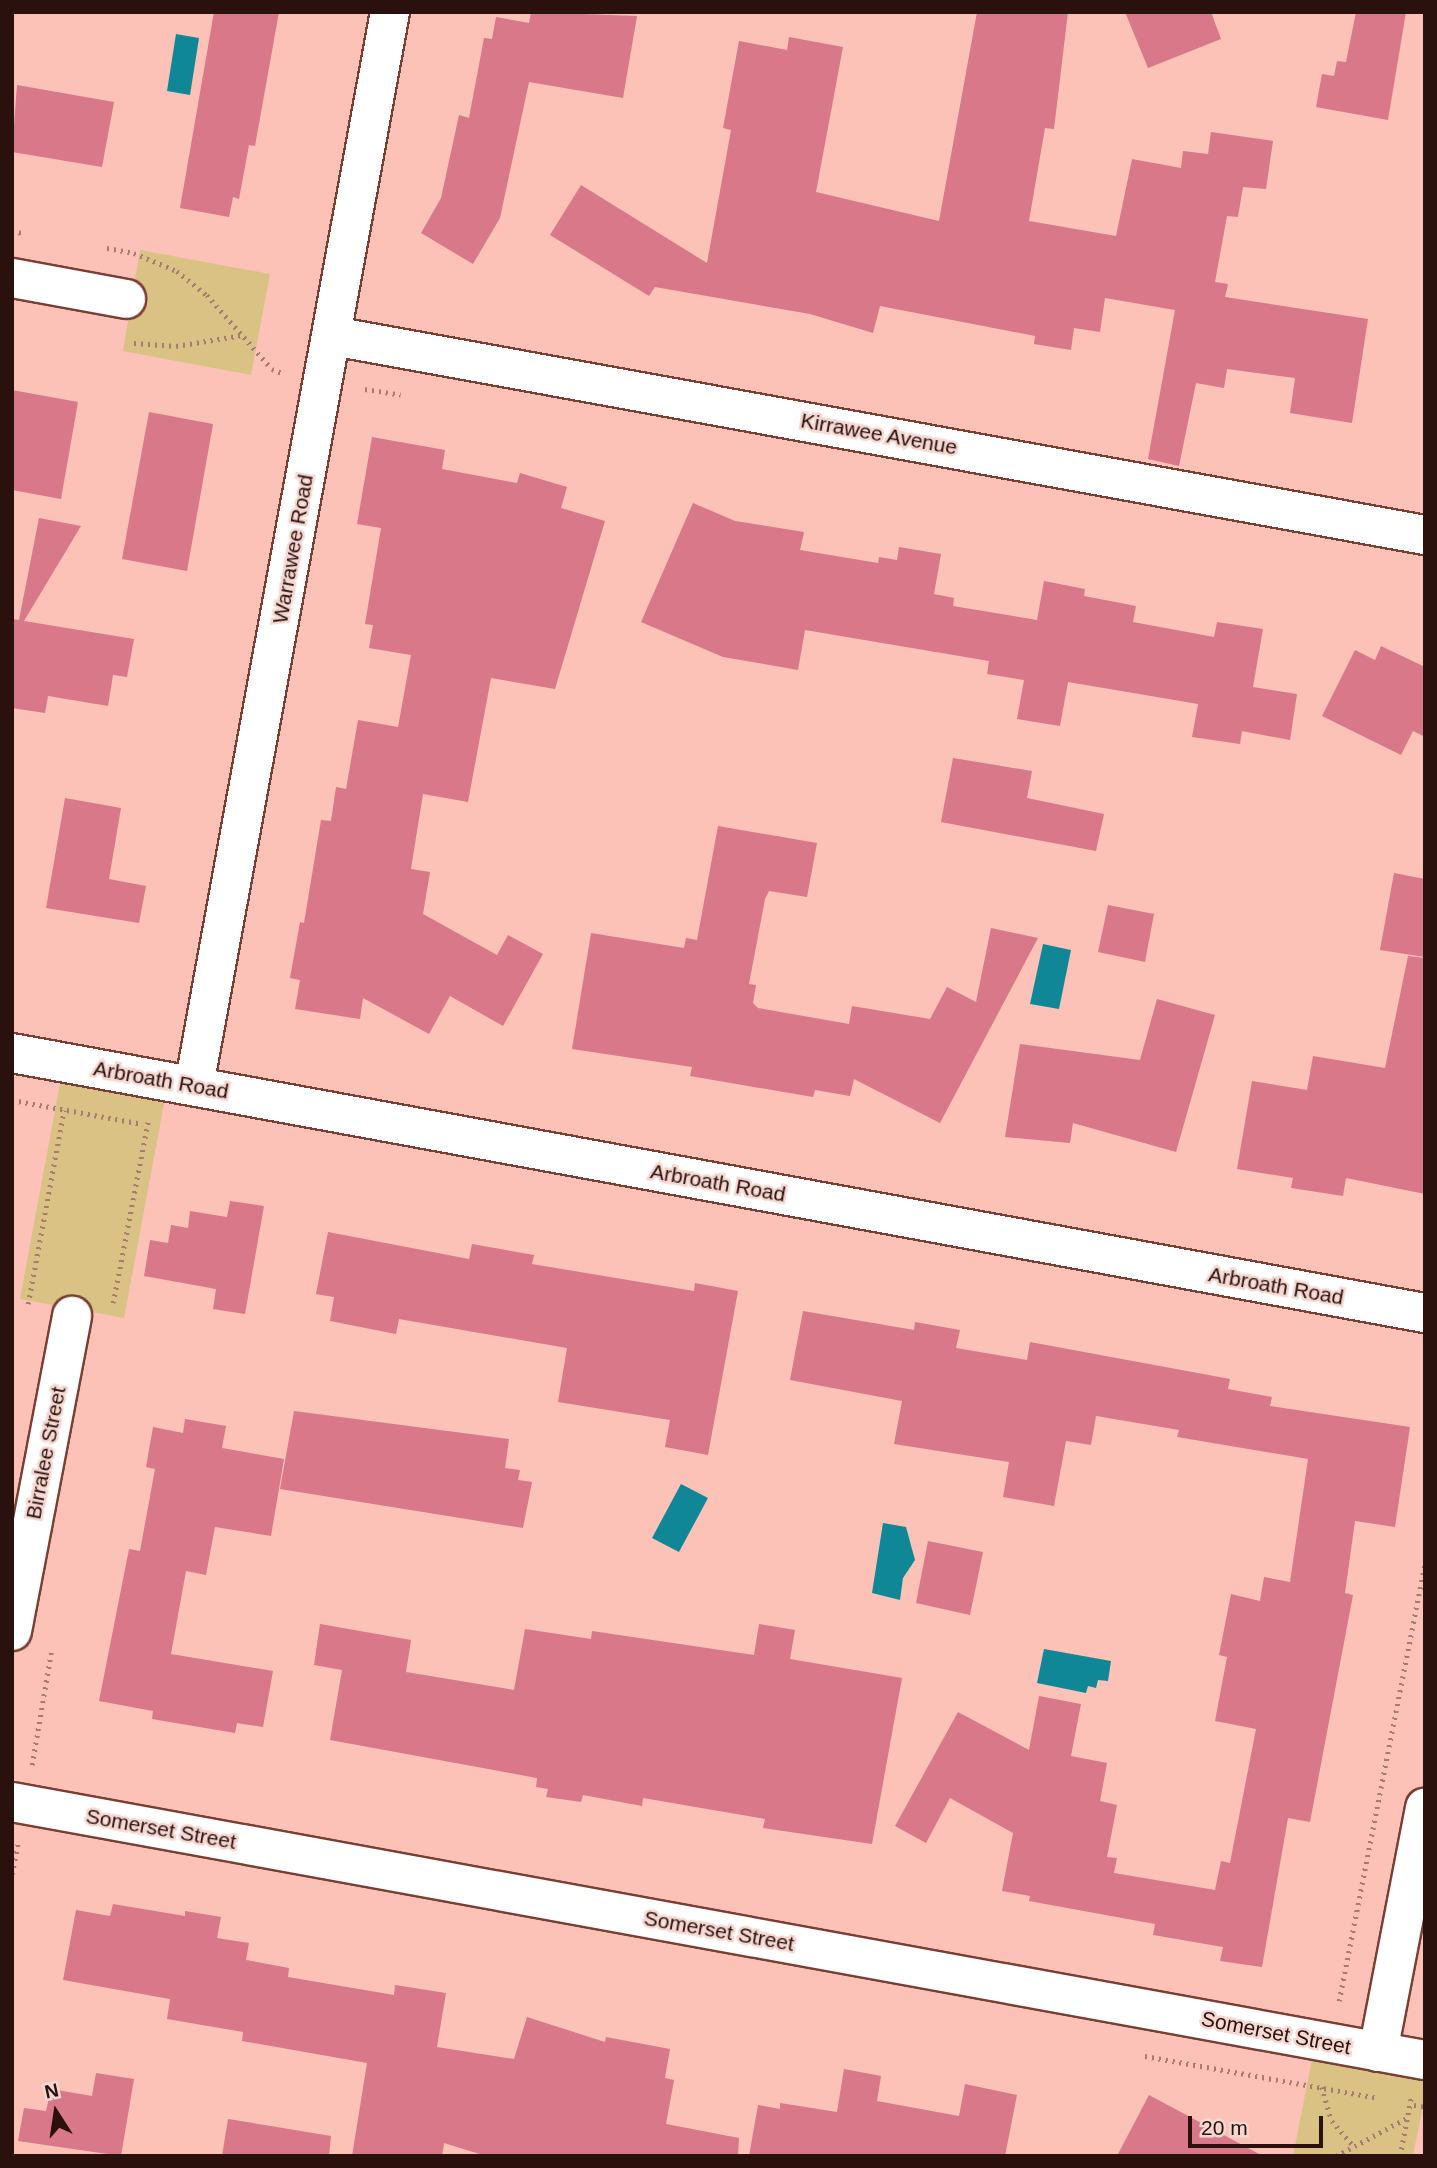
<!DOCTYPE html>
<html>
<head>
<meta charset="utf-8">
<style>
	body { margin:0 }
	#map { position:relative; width:1437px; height:2168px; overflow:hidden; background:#fcc1b7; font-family:Helvetica,sans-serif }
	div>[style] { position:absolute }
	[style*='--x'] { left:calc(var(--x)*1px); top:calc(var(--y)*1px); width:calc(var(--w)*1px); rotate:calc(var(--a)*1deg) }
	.green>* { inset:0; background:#d9c284 }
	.water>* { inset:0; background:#108797 }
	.building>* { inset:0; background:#d87888 }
	.path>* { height:4.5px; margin-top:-2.25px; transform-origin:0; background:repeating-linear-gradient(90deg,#a77a72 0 2px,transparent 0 7px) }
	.roads { filter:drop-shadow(2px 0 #7a3e34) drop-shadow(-2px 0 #7a3e34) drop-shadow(0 2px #7a3e34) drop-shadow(0 -2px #7a3e34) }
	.minor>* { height:38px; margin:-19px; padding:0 19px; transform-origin:19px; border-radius:19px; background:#fff }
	span { translate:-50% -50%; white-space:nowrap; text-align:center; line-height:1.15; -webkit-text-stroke:5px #f5d7d1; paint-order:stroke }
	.street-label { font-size:21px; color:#2a110d }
	.frame { position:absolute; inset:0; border:14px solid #2a110d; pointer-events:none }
	.north { position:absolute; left:21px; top:2077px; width:70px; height:70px; -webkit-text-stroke:5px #f5d7d1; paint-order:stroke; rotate:348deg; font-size:19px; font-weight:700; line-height:28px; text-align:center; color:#2a110d }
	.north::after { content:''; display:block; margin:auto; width:24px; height:32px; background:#2a110d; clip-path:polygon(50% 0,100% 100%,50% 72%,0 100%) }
	.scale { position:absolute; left:1188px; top:2116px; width:135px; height:32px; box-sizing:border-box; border:4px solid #2a110d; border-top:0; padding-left:9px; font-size:21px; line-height:24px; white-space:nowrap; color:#2a110d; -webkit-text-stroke:5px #f5d7d1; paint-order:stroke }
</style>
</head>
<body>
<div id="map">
	<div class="green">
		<i style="clip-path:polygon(140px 250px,270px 274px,251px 375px,123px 351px)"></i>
		<i style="clip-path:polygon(64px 1062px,168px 1082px,124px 1318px,20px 1299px)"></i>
		<i style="clip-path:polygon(1316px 2039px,1425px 2060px,1425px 2095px,1413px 2156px,1293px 2156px)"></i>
	</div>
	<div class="water">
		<i style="clip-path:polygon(176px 34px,199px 38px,190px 95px,167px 91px)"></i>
		<i style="clip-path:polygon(1043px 944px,1071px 950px,1059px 1009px,1030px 1004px)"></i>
		<i style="clip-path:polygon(681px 1484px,708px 1498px,679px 1552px,652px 1538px)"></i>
		<i style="clip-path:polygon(883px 1523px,906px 1527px,915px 1560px,903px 1578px,900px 1600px,872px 1593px)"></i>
		<i style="clip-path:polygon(1044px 1649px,1111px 1661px,1108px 1681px,1098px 1680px,1096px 1688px,1088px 1686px,1086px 1693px,1037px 1683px)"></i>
	</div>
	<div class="building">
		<i style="clip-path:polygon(214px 12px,279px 12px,255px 146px,249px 145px,239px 199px,233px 197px,229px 217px,180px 208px)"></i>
		<i style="clip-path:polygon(531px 12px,637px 16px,623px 98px,529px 82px,500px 218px,473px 264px,421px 233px,441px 198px,459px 115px,469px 118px,484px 38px,492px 39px,496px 17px,529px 23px)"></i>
		<i style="clip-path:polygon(977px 12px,1068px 12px,1054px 129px,1045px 128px,1029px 221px,1116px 236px,1132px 159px,1181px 168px,1183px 151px,1208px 154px,1211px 132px,1273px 141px,1266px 189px,1243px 187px,1238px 217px,1227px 216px,1215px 282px,1228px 284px,1225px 297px,1368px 319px,1352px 423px,1290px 413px,1295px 378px,1227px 369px,1224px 388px,1196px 383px,1179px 466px,1148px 459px,1175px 310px,1105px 298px,1100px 332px,1074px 328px,1071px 350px,1034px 344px,1035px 336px,880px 306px,873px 333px,810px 314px,655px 287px,649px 296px,550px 235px,581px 185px,707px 263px,731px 130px,723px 128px,739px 41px,787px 50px,789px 37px,843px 47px,816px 192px,939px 221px)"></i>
		<i style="clip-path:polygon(1125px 12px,1211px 12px,1221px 39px,1148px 68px)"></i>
		<i style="clip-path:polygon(1356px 12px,1406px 12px,1388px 120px,1316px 107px,1322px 74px,1334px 76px,1337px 61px,1346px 62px)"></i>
		<i style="clip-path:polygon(17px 85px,114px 102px,102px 167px,12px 152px)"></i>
		<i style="clip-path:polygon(12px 390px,78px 402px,61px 499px,12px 490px)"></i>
		<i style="clip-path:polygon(149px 412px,213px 424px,187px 571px,122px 559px)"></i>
		<i style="clip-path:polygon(372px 437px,445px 450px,442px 469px,517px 483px,520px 473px,567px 487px,561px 508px,605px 521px,555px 689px,491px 678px,468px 802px,423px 794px,411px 869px,430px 872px,423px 914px,497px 955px,508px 935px,543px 954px,503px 1026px,450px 996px,429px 1034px,363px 998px,360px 1019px,295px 1009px,300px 980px,290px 978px,300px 922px,304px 923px,321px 820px,331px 821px,336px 787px,346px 789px,358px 720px,398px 727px,411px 655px,369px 648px,373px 625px,365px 624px,381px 528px,357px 524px)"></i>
		<i style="clip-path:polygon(693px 503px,735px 521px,804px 532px,800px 550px,878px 563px,879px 557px,897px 560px,899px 547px,941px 554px,934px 594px,954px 598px,953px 606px,1037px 620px,1044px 581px,1085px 589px,1084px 596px,1136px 606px,1133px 622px,1214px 637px,1217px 622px,1263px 629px,1253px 687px,1297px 694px,1290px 740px,1242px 731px,1240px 744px,1192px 737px,1198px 704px,1068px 682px,1060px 726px,1017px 719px,1024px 680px,987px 674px,989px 661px,805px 630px,798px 670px,723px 657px,641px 622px)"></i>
		<i style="clip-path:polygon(39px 518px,81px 526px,24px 621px,134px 639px,127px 677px,113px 675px,108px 706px,48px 696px,45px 713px,12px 708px,12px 619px,19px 620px)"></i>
		<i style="clip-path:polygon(1381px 646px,1425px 667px,1425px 737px,1413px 731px,1401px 755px,1322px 716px,1355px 650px,1375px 660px)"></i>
		<i style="clip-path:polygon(953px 758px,1032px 771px,1027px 798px,1104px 814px,1096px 851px,941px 822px)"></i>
		<i style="clip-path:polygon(65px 798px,121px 808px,109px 879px,146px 886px,139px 923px,46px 908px)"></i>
		<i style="clip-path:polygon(718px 826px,817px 843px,807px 897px,769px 891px,765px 899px,749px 984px,756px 985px,753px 1003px,758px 1008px,849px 1024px,852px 1006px,930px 1019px,947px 987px,976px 1002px,991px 928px,1038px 938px,940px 1123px,854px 1079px,850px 1096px,815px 1090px,813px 1097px,690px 1076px,692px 1067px,572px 1049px,591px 933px,684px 948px,686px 938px,697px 940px)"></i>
		<i style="clip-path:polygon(1394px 873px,1425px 879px,1425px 957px,1380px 950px)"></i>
		<i style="clip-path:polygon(1108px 905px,1154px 914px,1145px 962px,1098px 952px)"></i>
		<i style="clip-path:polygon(1408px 956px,1425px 958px,1425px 1194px,1346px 1178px,1343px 1196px,1291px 1188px,1293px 1178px,1237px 1169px,1252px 1081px,1307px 1090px,1313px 1056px,1385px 1068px)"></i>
		<i style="clip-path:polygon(1157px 999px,1215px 1015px,1176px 1152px,1073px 1123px,1070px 1143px,1005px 1137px,1020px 1044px,1140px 1060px)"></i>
		<i style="clip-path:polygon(230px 1201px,264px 1206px,245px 1314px,213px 1309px,216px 1289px,144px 1276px,150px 1240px,168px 1243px,171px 1225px,188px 1228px,190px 1211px,227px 1217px)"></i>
		<i style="clip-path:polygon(328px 1232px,469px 1259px,472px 1244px,534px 1255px,532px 1264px,694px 1291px,695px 1283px,738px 1291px,708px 1455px,665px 1447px,670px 1420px,558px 1402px,567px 1348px,399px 1319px,396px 1334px,330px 1321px,334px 1297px,316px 1294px)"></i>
		<i style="clip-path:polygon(803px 1311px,914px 1330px,915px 1322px,960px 1330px,956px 1348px,1027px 1360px,1030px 1342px,1230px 1379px,1228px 1389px,1272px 1397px,1270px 1406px,1410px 1427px,1395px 1527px,1355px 1521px,1345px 1593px,1353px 1595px,1310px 1822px,1288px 1818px,1262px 1967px,1220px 1961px,1223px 1947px,1153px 1935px,1155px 1924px,1029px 1901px,1030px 1896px,1002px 1891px,1013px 1833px,950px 1798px,926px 1843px,895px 1826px,958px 1712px,1029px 1750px,1039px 1696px,1081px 1704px,1071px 1756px,1107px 1763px,1100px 1801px,1117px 1805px,1107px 1857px,1117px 1858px,1114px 1873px,1215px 1890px,1221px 1861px,1230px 1863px,1256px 1729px,1215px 1721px,1227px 1657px,1219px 1655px,1231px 1594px,1260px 1601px,1264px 1577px,1290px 1582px,1308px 1459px,1177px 1437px,1179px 1430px,1096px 1416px,1091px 1445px,1066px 1441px,1054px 1506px,1003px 1497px,1009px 1462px,894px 1444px,902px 1401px,790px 1380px)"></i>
		<i style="clip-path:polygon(294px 1411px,509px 1439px,505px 1468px,520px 1470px,518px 1480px,532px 1482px,523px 1528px,280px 1489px)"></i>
		<i style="clip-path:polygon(185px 1419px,226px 1426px,222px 1448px,284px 1459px,271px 1536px,215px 1527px,206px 1575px,186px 1571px,171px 1654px,273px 1671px,263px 1727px,237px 1723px,235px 1733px,152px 1719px,153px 1711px,99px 1701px,129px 1549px,140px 1551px,155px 1469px,146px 1467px,153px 1427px,183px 1433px)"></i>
		<i style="clip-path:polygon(928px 1541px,983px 1552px,970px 1615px,916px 1603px)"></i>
		<i style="clip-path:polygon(320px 1624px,411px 1640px,406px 1672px,514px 1690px,525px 1629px,591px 1639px,592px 1631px,754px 1655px,759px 1624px,795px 1630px,790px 1659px,902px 1678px,872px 1844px,763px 1828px,765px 1819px,643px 1798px,642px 1806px,583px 1795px,581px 1802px,546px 1797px,548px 1789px,536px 1787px,537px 1778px,330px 1740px,342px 1670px,314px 1665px)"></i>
		<i style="clip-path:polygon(113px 1904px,185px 1916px,185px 1911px,221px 1917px,217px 1938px,249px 1943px,246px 1960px,289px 1968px,288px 1977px,394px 1995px,395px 1985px,446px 1993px,437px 2047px,514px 2059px,527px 2017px,605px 2042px,606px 2037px,670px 2049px,665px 2078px,674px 2080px,666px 2124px,739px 2138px,738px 2156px,486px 2156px,444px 2143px,442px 2156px,352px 2156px,367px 2063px,242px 2041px,243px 2032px,167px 2019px,170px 1999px,63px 1980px,76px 1910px,110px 1916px)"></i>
		<i style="clip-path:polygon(844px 2069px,881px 2076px,877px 2101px,959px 2116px,965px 2084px,1017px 2095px,1005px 2156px,749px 2156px,758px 2105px,780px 2109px,780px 2103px,837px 2112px)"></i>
		<i style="clip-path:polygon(96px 2073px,134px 2079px,121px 2156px,18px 2141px,24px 2108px,46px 2111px,51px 2089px,92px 2096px)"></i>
		<i style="clip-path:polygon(1149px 2095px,1263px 2156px,1117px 2156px)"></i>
		<i style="clip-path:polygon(228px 2119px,331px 2136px,329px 2156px,222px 2156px)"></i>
	</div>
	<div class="path">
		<i style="--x:12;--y:231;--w:10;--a:11"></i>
		<i style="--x:107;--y:248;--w:27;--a:10"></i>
		<i style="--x:134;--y:253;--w:47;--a:22.7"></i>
		<i style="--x:177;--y:271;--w:38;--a:39"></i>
		<i style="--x:207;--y:295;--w:98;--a:48.7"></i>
		<i style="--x:272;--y:369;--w:11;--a:22"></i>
		<i style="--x:134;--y:343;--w:42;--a:4.1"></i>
		<i style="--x:176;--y:346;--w:68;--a:-9.3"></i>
		<i style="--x:365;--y:389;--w:36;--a:9"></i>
		<i style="--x:12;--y:1100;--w:133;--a:10.4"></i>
		<i style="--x:113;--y:1303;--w:184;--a:-79.1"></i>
		<i style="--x:28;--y:1304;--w:197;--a:-79.5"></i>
		<i style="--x:32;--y:1765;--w:114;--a:-80.4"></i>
		<i style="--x:12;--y:1874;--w:31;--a:-79"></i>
		<i style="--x:1339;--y:2001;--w:447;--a:-78.9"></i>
		<i style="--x:1145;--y:2056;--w:237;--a:10.2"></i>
		<i style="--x:1322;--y:2087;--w:35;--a:74"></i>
		<i style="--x:1332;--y:2121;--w:33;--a:49"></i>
		<i style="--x:1414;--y:2105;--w:11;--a:10"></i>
		<i style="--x:1336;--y:2156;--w:81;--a:-28.2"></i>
		<i style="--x:1400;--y:2156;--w:59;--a:-79.3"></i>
	</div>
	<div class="roads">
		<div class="minor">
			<i style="--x:12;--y:278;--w:116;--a:10.4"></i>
			<i style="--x:333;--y:336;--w:1110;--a:10.33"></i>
			<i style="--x:12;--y:1053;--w:1437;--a:10.43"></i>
			<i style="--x:194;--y:1086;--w:1092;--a:-79.66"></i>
			<i style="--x:12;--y:1631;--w:321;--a:-79.2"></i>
			<i style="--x:12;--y:1802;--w:1436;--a:10.35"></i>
			<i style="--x:1378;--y:2052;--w:249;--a:-79.1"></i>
		</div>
	</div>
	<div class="street-label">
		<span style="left:879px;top:434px;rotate:10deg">Kirrawee Avenue</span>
		<span style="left:293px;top:549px;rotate:-80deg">Warrawee Road</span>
		<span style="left:161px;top:1080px;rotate:10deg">Arbroath Road</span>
		<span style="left:718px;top:1183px;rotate:10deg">Arbroath Road</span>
		<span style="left:1276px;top:1286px;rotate:10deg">Arbroath Road</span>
		<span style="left:46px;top:1453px;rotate:-79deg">Birralee Street</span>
		<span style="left:161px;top:1829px;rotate:10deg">Somerset Street</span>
		<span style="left:719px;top:1931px;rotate:10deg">Somerset Street</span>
		<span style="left:1276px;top:2033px;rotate:11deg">Somerset Street</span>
	</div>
	<div class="frame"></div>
	<div class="north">N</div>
	<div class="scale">20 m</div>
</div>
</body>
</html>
